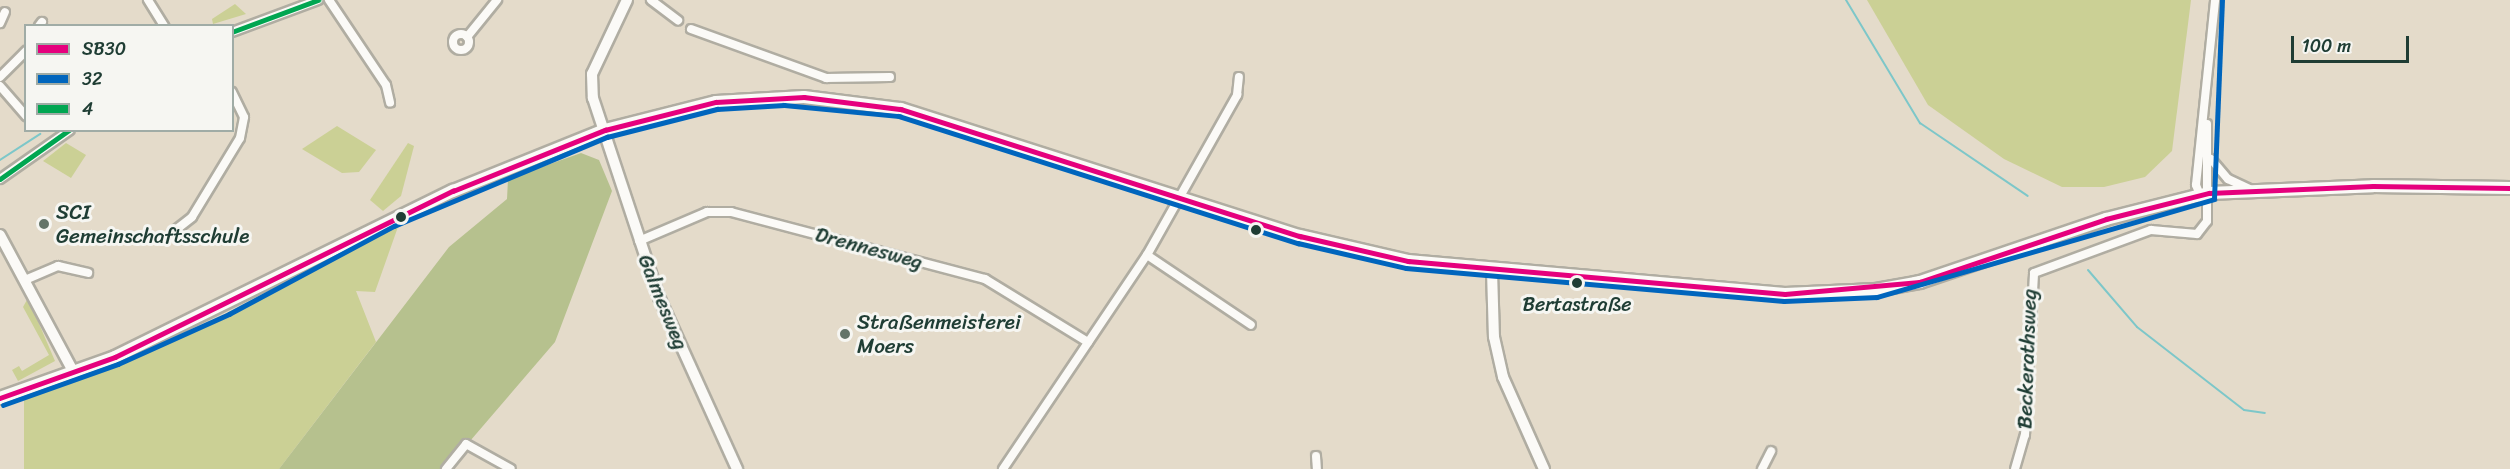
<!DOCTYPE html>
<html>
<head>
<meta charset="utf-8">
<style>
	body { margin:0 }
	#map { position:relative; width:2510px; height:469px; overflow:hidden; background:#e4dbca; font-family:Sriracha,sans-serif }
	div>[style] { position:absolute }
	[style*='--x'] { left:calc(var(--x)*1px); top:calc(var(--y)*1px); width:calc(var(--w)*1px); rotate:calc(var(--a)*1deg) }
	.green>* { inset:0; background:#cbd095 }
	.forest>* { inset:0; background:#b6c18e }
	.stream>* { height:2px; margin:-1px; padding:0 1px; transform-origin:1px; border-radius:1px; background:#7dc7c9 }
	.roads { filter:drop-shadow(2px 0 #b0ada2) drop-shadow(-2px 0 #b0ada2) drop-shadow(0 2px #b0ada2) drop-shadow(0 -2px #b0ada2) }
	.minor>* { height:8px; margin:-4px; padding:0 4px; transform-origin:4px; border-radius:4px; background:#fbfaf7 }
	.minor>.ring { margin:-4px; padding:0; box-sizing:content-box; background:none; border:8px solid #fbfaf7; border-radius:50% }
	.tertiary>* { height:10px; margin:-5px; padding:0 5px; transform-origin:5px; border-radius:5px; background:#fbfaf7 }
	.secondary>* { height:12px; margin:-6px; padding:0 6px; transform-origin:6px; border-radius:6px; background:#fbfaf7 }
	.bus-1>* { height:4.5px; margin:-2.25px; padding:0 2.25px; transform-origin:2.25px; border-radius:2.25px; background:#e5007d }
	.bus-2>* { height:4.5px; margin:-2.25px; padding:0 2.25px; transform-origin:2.25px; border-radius:2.25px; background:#0065bd }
	.bus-3>* { height:4.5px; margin:-2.25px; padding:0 2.25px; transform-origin:2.25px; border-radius:2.25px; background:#00a651 }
	.dots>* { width:16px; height:16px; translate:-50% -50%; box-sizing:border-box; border:3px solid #f6f6f2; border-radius:50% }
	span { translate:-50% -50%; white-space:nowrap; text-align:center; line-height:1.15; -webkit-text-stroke:6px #f6f6f2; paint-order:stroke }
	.bus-label { font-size:20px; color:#1f3d34 }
	.poi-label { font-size:21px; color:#1f3d34 }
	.left { translate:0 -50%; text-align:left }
	.street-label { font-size:21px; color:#1f3d34 }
	.legend { position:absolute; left:24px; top:24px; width:210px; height:108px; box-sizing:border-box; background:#f6f6f2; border:2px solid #a0aca6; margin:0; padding:8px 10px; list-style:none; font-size:18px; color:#1f3d34 }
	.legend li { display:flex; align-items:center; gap:12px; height:30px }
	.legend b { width:30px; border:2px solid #a0aca6 }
	.scale { position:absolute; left:2291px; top:36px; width:118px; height:27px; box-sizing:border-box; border:3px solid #1f3d34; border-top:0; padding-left:8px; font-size:18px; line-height:21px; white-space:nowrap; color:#1f3d34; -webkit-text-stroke:4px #f6f6f2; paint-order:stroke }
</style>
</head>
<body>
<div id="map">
	<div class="green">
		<i style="clip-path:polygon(1867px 0,2191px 0,2172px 151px,2145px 177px,2104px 187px,2062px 187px,2004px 159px,1928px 105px)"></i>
		<i style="clip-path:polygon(235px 4px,246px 14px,213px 24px,212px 19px)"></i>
		<i style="clip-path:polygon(337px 126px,376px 150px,359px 172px,342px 173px,302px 149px)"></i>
		<i style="clip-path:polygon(66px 143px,86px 155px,71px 178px,43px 161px)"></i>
		<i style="clip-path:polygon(408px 143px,414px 146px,401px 196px,383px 211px,370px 200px)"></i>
		<i style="clip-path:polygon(399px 224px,375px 292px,356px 291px,376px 342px,279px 469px,24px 469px,24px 399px,200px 327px)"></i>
		<i style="clip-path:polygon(28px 298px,55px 361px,18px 381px,12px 370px,19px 366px,22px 371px,49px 355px,23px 307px)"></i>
	</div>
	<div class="forest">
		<i style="clip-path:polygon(581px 153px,599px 160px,612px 191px,555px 342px,446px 469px,279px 469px,449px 247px,507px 199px,508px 179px)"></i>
	</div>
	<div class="stream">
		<i style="--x:1846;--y:0;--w:144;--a:59"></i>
		<i style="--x:1920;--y:123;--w:130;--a:34.1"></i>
		<i style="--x:0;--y:160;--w:48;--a:-33"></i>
		<i style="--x:2088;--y:270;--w:75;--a:49.3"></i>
		<i style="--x:2137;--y:327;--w:135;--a:37.8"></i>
		<i style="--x:2244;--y:410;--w:21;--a:8"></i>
	</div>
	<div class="roads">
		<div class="minor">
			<i style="--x:148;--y:0;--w:31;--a:58"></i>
			<i style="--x:329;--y:0;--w:102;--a:56.2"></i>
			<i style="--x:386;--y:85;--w:18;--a:77"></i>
			<i style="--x:651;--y:0;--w:34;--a:37"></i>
			<i style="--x:0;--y:23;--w:12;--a:-66"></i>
			<i style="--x:39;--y:26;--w:5;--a:-53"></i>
			<i style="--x:691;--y:29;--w:144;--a:19.9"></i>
			<i style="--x:826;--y:78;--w:64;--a:-0.9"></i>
			<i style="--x:232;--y:32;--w:92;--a:-20.4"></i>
			<i class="ring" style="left:453px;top:34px;width:8px;height:8px"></i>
			<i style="--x:467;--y:37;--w:48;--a:-51"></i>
			<i style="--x:0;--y:77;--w:37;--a:-45"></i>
			<i style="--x:0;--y:86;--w:40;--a:49"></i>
			<i style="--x:2211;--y:159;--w:26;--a:50"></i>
			<i style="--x:2228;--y:179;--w:23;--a:25"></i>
			<i style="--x:0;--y:179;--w:85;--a:-35"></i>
			<i style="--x:2201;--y:198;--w:14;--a:-111"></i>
			<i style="--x:2196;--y:185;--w:186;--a:-84.1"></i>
			<i style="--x:173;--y:232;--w:24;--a:-38"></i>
			<i style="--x:192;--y:217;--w:92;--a:-58.7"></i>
			<i style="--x:240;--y:138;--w:21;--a:-79"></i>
			<i style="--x:244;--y:117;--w:28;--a:-116"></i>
			<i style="--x:639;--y:241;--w:74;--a:-23.1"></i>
			<i style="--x:707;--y:212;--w:24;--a:0"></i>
			<i style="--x:731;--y:212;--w:263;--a:14.8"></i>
			<i style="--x:985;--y:279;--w:121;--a:31.5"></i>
			<i style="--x:1147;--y:255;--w:125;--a:33.9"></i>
			<i style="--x:25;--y:280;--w:36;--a:-23"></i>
			<i style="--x:58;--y:266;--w:31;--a:13"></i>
			<i style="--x:1316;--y:456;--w:13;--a:86"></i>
			<i style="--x:446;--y:469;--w:32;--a:-51"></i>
			<i style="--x:466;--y:444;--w:51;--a:29.1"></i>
			<i style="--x:1003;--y:469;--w:258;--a:-56.1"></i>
			<i style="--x:1147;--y:255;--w:184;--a:-60.6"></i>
			<i style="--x:1237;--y:95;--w:18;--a:-84"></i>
			<i style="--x:1762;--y:469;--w:20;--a:-63"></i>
			<i style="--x:2015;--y:469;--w:35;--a:-74"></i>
			<i style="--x:2025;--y:435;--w:162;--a:-86.8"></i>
			<i style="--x:2034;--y:273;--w:125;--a:-20.2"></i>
			<i style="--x:2151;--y:230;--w:46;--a:5"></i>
			<i style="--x:2197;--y:234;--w:16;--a:-52"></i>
			<i style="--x:2207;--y:221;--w:97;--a:-90"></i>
		</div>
		<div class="tertiary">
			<i style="--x:627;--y:0;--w:82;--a:115.3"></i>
			<i style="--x:592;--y:74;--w:24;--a:88"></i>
			<i style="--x:593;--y:98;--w:210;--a:71.7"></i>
			<i style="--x:659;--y:297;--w:189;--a:65.6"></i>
			<i style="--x:0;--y:235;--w:157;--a:61.8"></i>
			<i style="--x:1492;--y:271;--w:66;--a:88.3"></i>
			<i style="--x:1494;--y:337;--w:41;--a:77.3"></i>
			<i style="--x:1503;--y:377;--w:101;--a:66"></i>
		</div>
		<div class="secondary">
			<i style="--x:0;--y:398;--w:122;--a:-19.6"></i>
			<i style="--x:115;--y:357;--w:377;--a:-26.2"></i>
			<i style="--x:453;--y:191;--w:164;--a:-21.9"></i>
			<i style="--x:605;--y:130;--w:114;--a:-14.2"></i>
			<i style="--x:716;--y:102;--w:88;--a:-3.3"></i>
			<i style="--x:804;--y:97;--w:98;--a:7.1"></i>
			<i style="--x:901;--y:109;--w:419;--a:17.7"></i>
			<i style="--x:1300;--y:236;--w:111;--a:13"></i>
			<i style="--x:1408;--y:261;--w:378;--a:5"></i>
			<i style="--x:1785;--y:294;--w:91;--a:-2.5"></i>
			<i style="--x:1876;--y:290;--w:45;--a:-10.3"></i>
			<i style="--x:1920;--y:282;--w:196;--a:-18.7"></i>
			<i style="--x:2106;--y:219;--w:106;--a:-14.2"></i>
			<i style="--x:2209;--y:193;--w:164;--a:-2.4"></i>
			<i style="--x:2373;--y:186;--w:137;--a:0.8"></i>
		</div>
	</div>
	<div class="bus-1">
		<i style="--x:0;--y:398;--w:122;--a:-19.6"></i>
		<i style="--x:115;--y:357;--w:377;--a:-26.2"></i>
		<i style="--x:453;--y:191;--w:164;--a:-21.9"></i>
		<i style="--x:605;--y:130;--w:114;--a:-14.2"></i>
		<i style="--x:716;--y:102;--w:88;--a:-3.3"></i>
		<i style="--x:804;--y:97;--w:98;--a:7.1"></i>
		<i style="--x:901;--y:109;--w:419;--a:17.7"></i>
		<i style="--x:1300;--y:236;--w:111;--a:13"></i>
		<i style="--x:1408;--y:261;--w:378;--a:5"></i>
		<i style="--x:1785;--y:294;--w:136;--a:-5.1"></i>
		<i style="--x:1920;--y:282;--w:196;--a:-18.7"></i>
		<i style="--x:2106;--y:219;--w:106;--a:-14.2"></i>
		<i style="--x:2209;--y:193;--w:164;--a:-2.4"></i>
		<i style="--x:2373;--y:186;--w:137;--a:0.8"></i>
	</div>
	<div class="bus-2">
		<i style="--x:3;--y:405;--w:122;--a:-19.6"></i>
		<i style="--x:118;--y:364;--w:122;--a:-24.2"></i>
		<i style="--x:229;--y:314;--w:187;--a:-28.1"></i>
		<i style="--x:394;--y:226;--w:231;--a:-22.7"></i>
		<i style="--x:607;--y:137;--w:114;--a:-14.3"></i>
		<i style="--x:717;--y:109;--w:67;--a:-3.4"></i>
		<i style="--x:784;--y:105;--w:116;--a:5.5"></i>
		<i style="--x:899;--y:116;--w:419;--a:17.7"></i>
		<i style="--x:1298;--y:243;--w:111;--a:13"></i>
		<i style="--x:1406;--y:268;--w:379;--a:5"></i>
		<i style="--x:1784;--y:301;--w:93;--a:-2.5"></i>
		<i style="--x:1877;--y:297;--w:351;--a:-16.2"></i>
		<i style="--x:2214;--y:199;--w:199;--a:-87.7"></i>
	</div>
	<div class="bus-3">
		<i style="--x:232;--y:32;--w:92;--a:-20.4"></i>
		<i style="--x:0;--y:179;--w:85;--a:-35.4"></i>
	</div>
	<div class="dots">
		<i style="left:401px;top:217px;background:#1f3d34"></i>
		<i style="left:44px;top:224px;background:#647468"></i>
		<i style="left:1256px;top:230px;background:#1f3d34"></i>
		<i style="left:1577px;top:283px;background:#1f3d34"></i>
		<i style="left:845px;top:334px;background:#647468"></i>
	</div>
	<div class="bus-label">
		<span style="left:1577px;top:304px">Bertastraße</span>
	</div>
	<div class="poi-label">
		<span class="left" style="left:56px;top:224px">SCI<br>Gemeinschaftsschule</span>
		<span class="left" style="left:857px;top:334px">Straßenmeisterei<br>Moers</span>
	</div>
	<div class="street-label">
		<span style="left:869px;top:248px;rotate:15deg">Drennesweg</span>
		<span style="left:663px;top:302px;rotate:68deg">Galmesweg</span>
		<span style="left:2027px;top:359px;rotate:-88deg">Beckerathsweg</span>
	</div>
	<ul class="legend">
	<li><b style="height:8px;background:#e5007d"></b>SB30</li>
	<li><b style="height:8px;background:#0065bd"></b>32</li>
	<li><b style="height:8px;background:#00a651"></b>4</li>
	</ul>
	<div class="scale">100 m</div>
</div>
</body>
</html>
